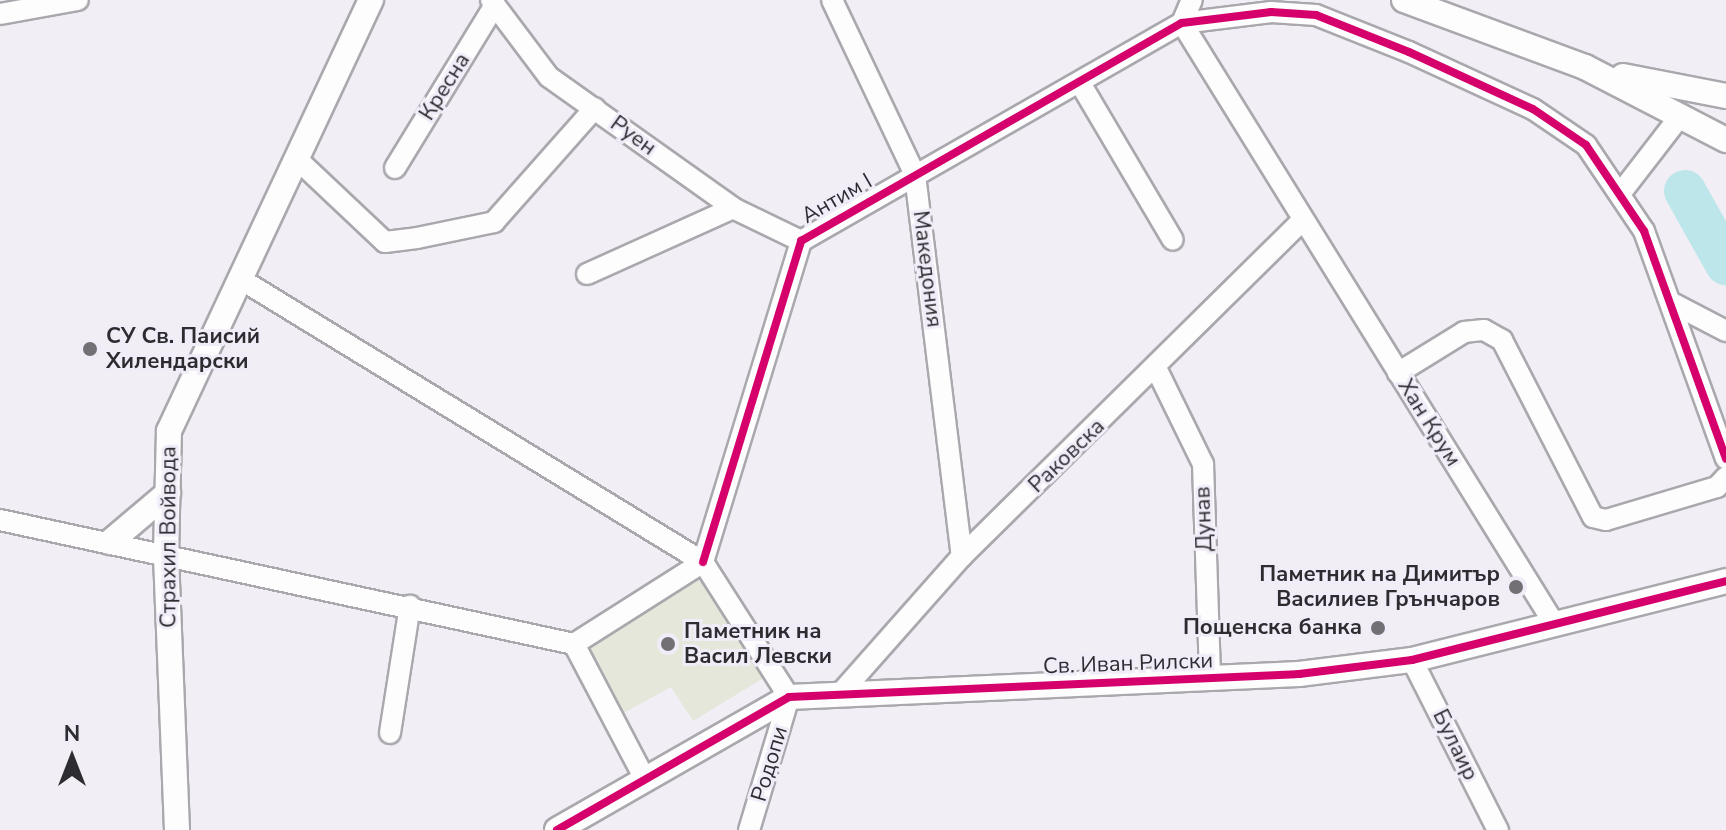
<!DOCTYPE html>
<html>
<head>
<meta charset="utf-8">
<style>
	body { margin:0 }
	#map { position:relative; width:1726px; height:830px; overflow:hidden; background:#f1eff5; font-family:"Nunito Sans",sans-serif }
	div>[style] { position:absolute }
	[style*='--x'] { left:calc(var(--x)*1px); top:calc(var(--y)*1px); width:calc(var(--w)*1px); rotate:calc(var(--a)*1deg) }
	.green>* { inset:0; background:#e4e7da }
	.river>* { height:42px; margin:-21px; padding:0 21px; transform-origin:21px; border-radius:21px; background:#bce6ea }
	.roads { filter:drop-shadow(2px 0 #aaa8ad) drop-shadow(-2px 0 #aaa8ad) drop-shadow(0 2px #aaa8ad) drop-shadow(0 -2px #aaa8ad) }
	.minor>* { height:20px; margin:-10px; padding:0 10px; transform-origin:10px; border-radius:10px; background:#fdfdfe }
	.tertiary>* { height:24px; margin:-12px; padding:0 12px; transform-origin:12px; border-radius:12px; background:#fdfdfe }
	.cycleway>* { height:8px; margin:-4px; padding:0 4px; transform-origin:4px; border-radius:4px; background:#d6006c }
	.dots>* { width:22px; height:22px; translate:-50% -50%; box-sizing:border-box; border:4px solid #f0ecf8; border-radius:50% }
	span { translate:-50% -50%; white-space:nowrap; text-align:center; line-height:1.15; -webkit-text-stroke:6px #f0ecf8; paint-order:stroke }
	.street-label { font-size:22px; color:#2d2c30 }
	.poi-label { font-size:22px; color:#2d2c30; font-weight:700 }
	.left { translate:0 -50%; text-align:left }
	.right { translate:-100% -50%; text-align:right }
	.north { position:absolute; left:32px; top:718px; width:80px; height:80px; -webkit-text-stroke:6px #f0ecf8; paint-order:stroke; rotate:0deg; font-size:22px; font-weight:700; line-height:32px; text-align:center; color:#2d2c30 }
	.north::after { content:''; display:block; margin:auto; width:28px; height:36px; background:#2d2c30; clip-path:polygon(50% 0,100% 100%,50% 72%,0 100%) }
</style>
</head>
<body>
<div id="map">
	<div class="green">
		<i style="clip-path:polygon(699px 573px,767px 676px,693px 721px,671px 687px,620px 715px,578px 643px)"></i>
	</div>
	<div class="river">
		<i style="--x:1685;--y:191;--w:84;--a:60.7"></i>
	</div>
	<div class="roads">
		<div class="minor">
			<i style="--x:491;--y:0;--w:96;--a:53"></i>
			<i style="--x:549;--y:77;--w:226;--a:35.4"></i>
			<i style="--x:733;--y:208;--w:76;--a:25.9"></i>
			<i style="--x:832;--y:0;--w:194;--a:64.6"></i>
			<i style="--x:915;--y:175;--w:384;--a:83"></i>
			<i style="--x:0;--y:14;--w:79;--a:-10.2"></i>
			<i style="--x:1182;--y:23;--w:708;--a:58.22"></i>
			<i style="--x:1182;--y:23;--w:25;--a:-67"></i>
			<i style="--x:1080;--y:83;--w:182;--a:59.4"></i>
			<i style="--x:299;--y:161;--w:118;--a:43.3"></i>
			<i style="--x:385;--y:242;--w:32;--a:-7"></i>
			<i style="--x:417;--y:238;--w:79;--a:-11.7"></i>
			<i style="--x:494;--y:222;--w:152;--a:-48.5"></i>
			<i style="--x:395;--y:168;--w:191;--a:-58.5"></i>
			<i style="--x:1623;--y:190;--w:95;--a:-52.3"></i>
			<i style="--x:587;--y:274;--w:160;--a:-24.3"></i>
			<i style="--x:242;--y:280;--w:540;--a:31.45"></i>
			<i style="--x:703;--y:562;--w:160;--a:57.5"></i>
			<i style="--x:789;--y:697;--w:139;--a:106.7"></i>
			<i style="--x:1674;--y:304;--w:59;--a:27.4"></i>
			<i style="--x:1157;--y:370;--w:105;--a:63.9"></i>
			<i style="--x:1203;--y:464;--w:215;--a:88.1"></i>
			<i style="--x:1398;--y:373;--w:78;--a:-31.8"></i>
			<i style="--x:1464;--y:332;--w:20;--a:-6"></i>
			<i style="--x:1484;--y:330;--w:21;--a:29"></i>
			<i style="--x:1502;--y:340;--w:199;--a:62.8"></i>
			<i style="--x:1593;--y:517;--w:13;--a:13"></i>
			<i style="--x:1606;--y:520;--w:116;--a:-16.6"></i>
			<i style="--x:1717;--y:487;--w:13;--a:-48"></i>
			<i style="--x:0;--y:520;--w:587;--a:12.19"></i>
			<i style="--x:574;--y:644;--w:153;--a:62.3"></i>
			<i style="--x:703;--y:562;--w:336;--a:-73"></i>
			<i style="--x:801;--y:241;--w:439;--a:-29.8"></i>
			<i style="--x:1182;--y:23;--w:90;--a:-7"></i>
			<i style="--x:1271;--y:12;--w:45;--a:3.8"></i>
			<i style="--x:1316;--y:15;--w:100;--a:21.7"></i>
			<i style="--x:1409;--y:52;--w:136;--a:24.7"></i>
			<i style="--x:1533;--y:109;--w:64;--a:34.2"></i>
			<i style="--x:1586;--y:145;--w:104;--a:56"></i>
			<i style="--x:1644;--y:231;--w:242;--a:70.2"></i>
			<i style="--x:574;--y:644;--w:153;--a:-32.4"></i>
			<i style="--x:1412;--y:660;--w:191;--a:63.2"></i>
			<i style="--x:840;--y:694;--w:184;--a:-48.5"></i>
			<i style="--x:962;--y:556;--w:474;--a:-44.6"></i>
			<i style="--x:390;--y:733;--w:129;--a:-81.1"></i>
		</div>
		<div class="tertiary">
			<i style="--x:1404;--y:0;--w:193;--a:20.3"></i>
			<i style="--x:1585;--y:67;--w:159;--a:27.4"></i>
			<i style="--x:1623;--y:76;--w:105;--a:11"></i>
			<i style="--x:110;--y:542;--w:76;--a:-40.2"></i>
			<i style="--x:177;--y:830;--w:277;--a:-92.3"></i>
			<i style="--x:166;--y:553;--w:122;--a:-88.6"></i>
			<i style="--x:169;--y:431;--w:476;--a:-64.9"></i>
			<i style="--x:557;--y:830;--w:267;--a:-29.8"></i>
			<i style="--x:789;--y:697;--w:511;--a:-2.58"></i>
			<i style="--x:1299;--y:674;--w:114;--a:-7.1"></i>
			<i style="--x:1412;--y:660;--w:324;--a:-14.1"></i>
		</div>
	</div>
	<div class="cycleway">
		<i style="--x:703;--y:562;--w:336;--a:-73"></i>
		<i style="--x:801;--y:241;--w:439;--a:-29.8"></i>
		<i style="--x:1182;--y:23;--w:90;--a:-7"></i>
		<i style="--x:1271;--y:12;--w:45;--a:3.8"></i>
		<i style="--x:1316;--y:15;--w:100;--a:21.7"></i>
		<i style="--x:1409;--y:52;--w:136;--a:24.7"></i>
		<i style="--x:1533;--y:109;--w:64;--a:34.2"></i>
		<i style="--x:1586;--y:145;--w:104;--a:56"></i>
		<i style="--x:1644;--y:231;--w:242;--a:70.2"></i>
		<i style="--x:557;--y:830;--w:267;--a:-29.8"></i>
		<i style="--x:789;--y:697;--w:511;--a:-2.58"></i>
		<i style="--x:1299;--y:674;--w:114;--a:-7.1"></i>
		<i style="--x:1412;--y:660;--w:324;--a:-14.1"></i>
	</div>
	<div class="dots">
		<i style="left:90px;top:349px;background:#727075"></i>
		<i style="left:1516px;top:587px;background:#727075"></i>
		<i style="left:1378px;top:628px;background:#727075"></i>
		<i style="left:668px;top:644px;background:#727075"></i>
	</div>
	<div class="street-label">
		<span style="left:445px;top:87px;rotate:-58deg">Кресна</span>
		<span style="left:633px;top:136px;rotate:36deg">Руен</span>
		<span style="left:837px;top:199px;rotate:-30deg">Антим I</span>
		<span style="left:927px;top:269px;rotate:83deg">Македония</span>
		<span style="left:1429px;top:423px;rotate:58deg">Хан Крум</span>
		<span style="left:1067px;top:456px;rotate:-44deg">Раковска</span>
		<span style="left:1204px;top:519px;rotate:-92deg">Дунав</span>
		<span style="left:169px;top:537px;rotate:-90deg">Страхил Войвода</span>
		<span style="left:1128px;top:664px;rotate:-2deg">Св. Иван Рилски</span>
		<span style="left:1455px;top:745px;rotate:64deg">Булаир</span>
		<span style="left:770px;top:764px;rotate:-73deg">Родопи</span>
	</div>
	<div class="poi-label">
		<span class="left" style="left:106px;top:349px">СУ Св. Паисий<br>Хилендарски</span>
		<span class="right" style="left:1500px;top:587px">Паметник на Димитър<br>Василиев Грънчаров</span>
		<span class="right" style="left:1362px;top:628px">Пощенска банка</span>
		<span class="left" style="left:684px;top:644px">Паметник на<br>Васил Левски</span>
	</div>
	<div class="north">N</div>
</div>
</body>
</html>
